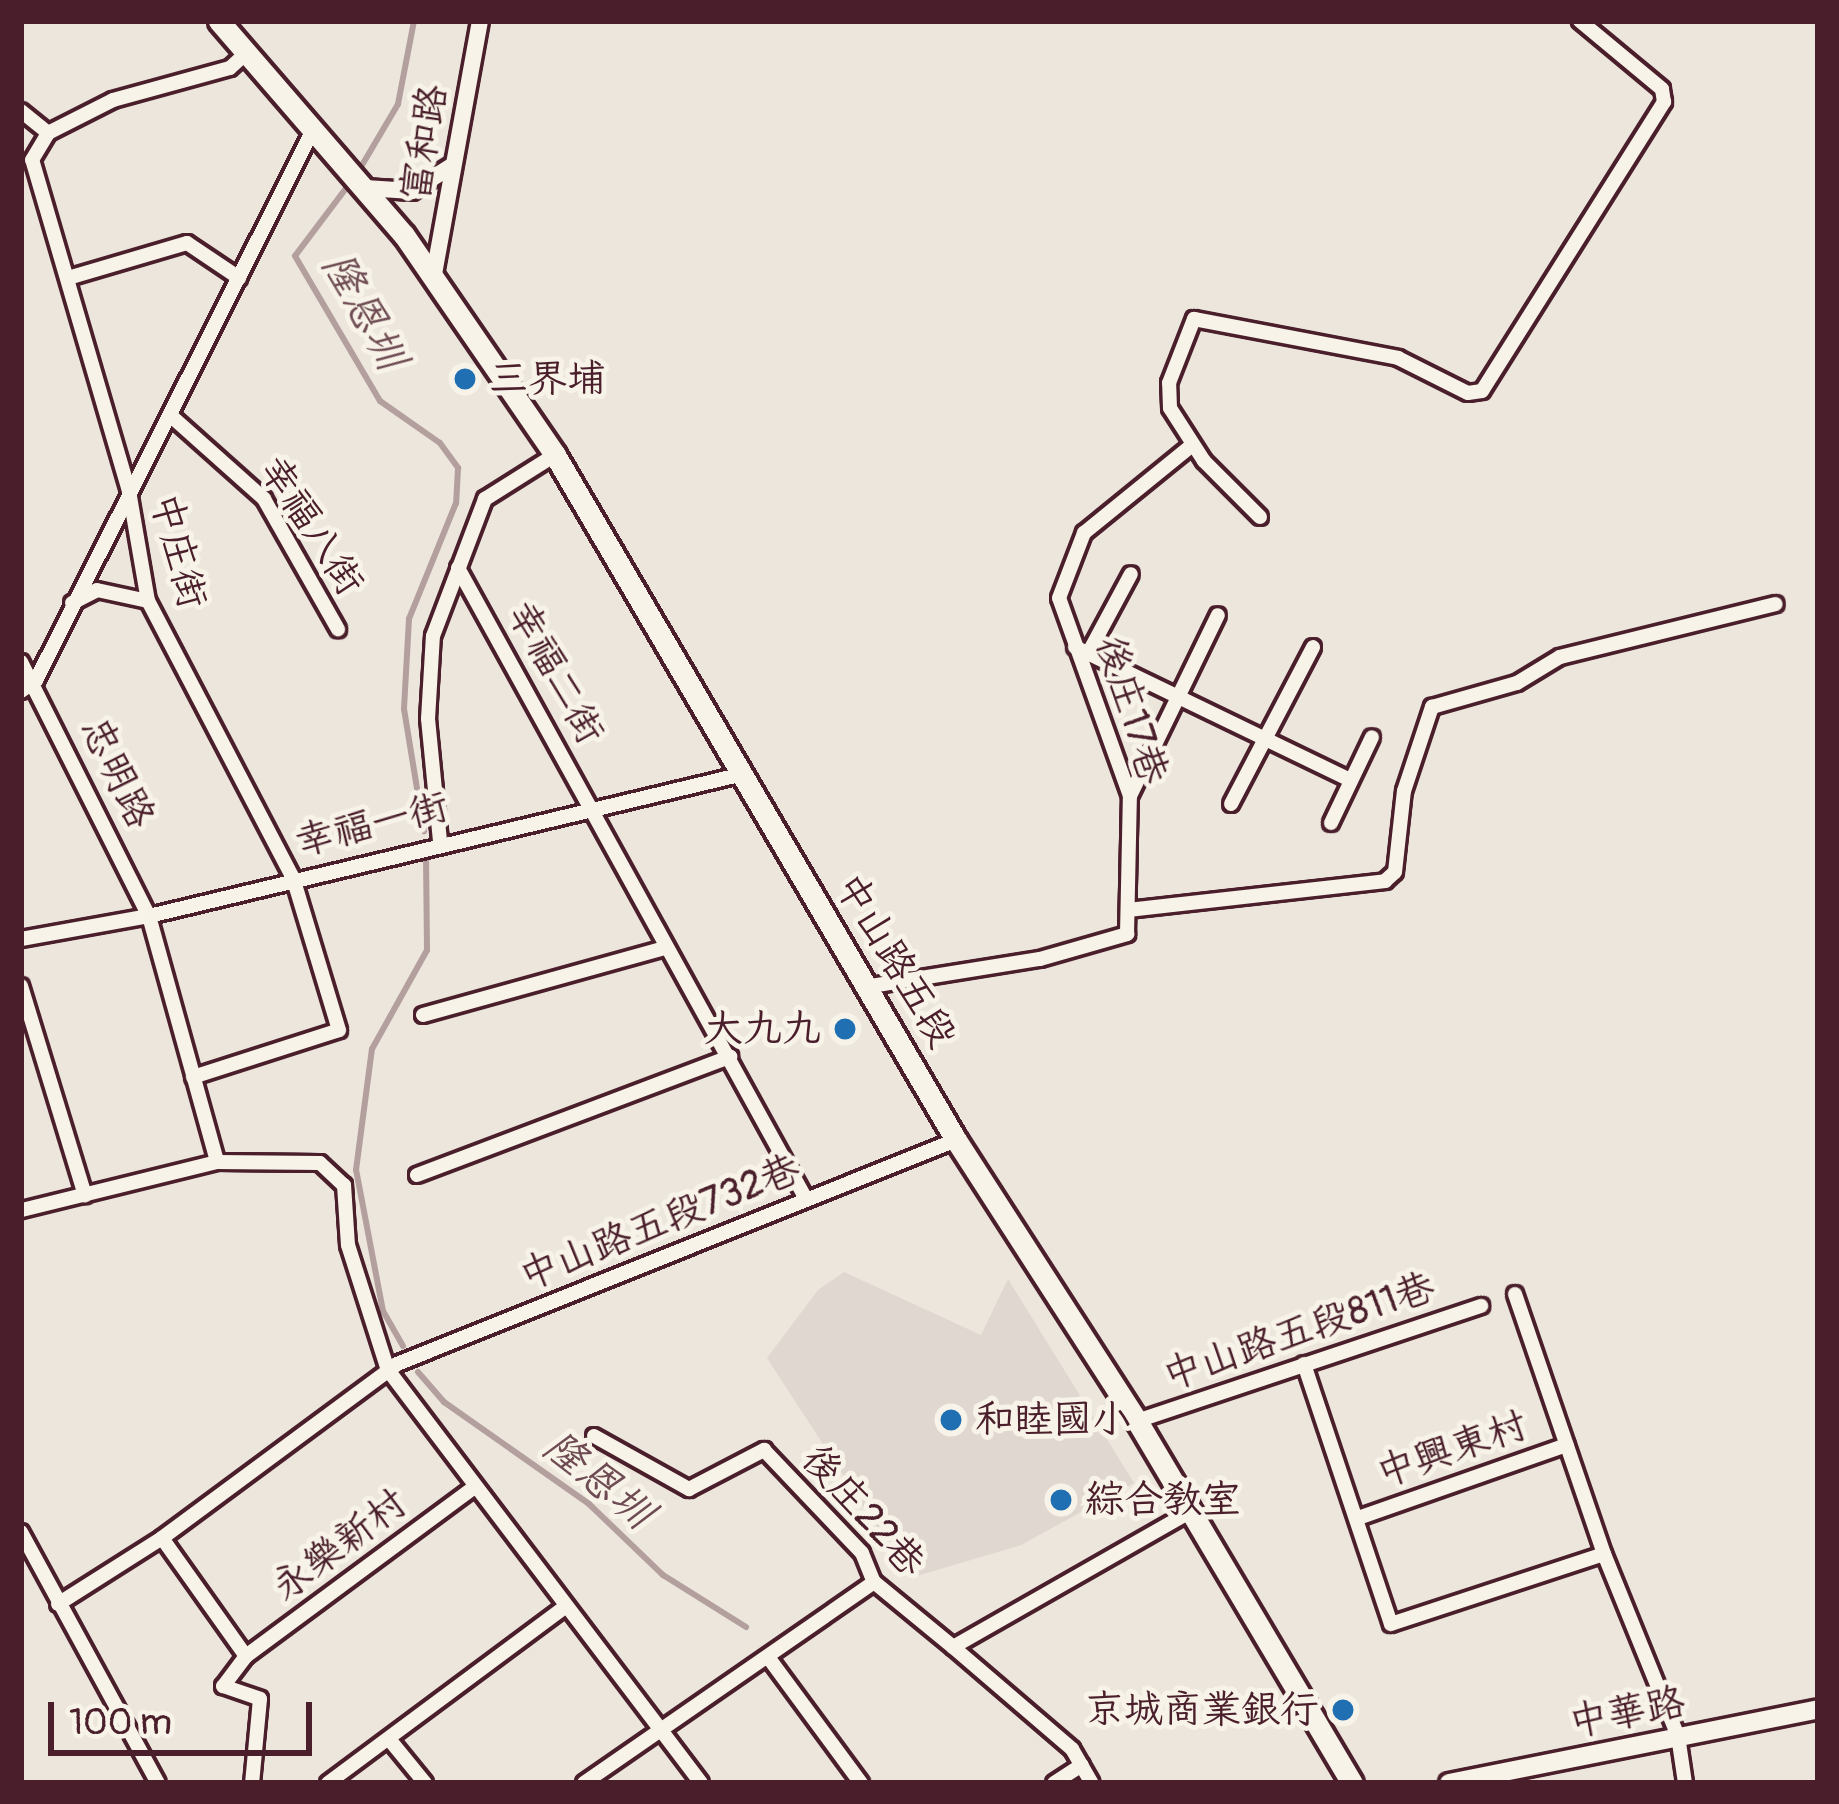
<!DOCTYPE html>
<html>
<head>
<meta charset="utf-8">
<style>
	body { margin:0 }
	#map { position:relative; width:1839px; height:1804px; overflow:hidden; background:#ece6dd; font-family:Pangolin,"LXGW WenKai TC",sans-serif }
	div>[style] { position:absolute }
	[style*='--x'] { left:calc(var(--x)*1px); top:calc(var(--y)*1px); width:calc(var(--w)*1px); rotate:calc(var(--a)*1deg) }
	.built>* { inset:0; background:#e0d7d0 }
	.stream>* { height:6px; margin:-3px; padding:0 3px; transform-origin:3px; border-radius:3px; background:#b39f9d }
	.roads { filter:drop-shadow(3px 0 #4a1f2b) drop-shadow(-3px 0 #4a1f2b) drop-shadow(0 3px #4a1f2b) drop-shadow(0 -3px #4a1f2b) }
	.minor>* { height:14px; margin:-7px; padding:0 7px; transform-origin:7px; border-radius:7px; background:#f7f3e8 }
	.tertiary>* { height:16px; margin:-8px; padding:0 8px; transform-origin:8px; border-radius:8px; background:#f7f3e8 }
	.secondary>* { height:18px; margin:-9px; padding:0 9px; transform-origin:9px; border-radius:9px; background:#f7f3e8 }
	.primary>* { height:21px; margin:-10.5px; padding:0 10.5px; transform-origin:10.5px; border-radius:10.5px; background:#f7f3e8 }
	.dots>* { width:33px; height:33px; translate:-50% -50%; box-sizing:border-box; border:6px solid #f7f3e8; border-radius:50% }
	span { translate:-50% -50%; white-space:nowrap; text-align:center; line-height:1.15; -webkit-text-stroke:10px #f7f3e8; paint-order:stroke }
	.street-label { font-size:39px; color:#4a1f2b }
	.poi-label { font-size:39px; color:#4a1f2b }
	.left { translate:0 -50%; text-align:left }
	.right { translate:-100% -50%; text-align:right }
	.water-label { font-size:42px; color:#6f4c53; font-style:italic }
	.frame { position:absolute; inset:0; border:24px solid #4a1f2b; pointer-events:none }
	.scale { position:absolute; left:48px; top:1702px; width:264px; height:54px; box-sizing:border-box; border:6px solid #4a1f2b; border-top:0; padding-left:15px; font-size:36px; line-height:42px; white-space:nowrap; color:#4a1f2b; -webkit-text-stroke:9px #f7f3e8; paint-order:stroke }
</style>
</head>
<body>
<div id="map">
	<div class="built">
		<i style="clip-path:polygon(844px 1272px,981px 1335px,1008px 1279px,1134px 1483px,1021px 1545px,910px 1578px,767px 1358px,818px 1290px)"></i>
	</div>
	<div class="stream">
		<i style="--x:358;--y:172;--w:79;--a:-59.5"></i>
		<i style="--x:398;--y:104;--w:85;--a:-79.1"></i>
		<i style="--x:350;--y:183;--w:91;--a:127"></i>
		<i style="--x:295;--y:256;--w:168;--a:59.6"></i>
		<i style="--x:380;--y:401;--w:73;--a:35"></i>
		<i style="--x:440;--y:443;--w:31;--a:54"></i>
		<i style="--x:458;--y:468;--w:35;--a:93"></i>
		<i style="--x:456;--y:503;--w:125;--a:112.1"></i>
		<i style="--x:409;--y:619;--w:90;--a:93.2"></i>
		<i style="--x:404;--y:709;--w:124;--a:80.7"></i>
		<i style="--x:403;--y:1346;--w:40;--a:-119.7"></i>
		<i style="--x:383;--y:1311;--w:144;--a:-100.8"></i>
		<i style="--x:356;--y:1170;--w:122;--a:-82.5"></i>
		<i style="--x:372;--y:1049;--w:113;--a:-60.9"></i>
		<i style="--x:427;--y:950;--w:101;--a:-90.6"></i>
		<i style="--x:418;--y:1372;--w:40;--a:49"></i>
		<i style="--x:444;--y:1402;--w:177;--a:35.1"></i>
		<i style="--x:589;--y:1504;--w:103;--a:43.8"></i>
		<i style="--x:663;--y:1575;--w:98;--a:32.1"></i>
	</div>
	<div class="roads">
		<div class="minor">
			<i style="--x:21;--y:111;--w:35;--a:39"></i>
			<i style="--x:68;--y:278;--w:124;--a:-16.4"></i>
			<i style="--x:187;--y:243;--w:63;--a:33.9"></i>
			<i style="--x:171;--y:416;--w:125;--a:41.7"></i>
			<i style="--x:264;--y:499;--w:150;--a:60.4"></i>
			<i style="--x:1260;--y:517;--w:79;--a:-135"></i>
			<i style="--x:1204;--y:461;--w:63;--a:-122.7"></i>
			<i style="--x:1170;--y:408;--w:25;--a:-92"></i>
			<i style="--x:1169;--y:383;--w:69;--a:-68.7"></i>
			<i style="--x:1194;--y:319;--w:208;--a:10.8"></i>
			<i style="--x:1398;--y:358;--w:78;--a:26.6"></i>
			<i style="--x:1468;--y:393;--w:14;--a:-8"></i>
			<i style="--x:1482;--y:391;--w:342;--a:-57.8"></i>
			<i style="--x:1664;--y:102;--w:13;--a:-99"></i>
			<i style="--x:1662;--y:89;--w:107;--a:-140.3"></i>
			<i style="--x:458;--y:568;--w:721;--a:61.12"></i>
			<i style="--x:72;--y:603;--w:28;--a:-27"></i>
			<i style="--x:97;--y:590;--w:52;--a:12.2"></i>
			<i style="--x:1075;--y:647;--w:305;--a:25.8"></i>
			<i style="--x:1090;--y:650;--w:86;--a:-61.7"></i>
			<i style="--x:21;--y:662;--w:284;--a:63.3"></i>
			<i style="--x:149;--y:916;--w:255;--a:74.5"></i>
			<i style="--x:217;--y:1162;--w:202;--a:166.2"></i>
			<i style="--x:21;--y:691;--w:19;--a:-36"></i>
			<i style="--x:36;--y:680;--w:618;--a:-63.27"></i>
			<i style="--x:1130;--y:796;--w:201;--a:-64.1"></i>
			<i style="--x:1231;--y:804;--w:177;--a:-62.4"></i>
			<i style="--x:1331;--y:823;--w:95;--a:-64.5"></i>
			<i style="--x:440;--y:841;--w:123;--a:-95.6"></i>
			<i style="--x:428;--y:719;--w:83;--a:-86.6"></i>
			<i style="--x:433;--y:636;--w:147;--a:-69.2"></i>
			<i style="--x:485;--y:499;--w:83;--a:-32.2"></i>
			<i style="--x:1128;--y:910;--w:259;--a:-6.4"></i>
			<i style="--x:1385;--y:881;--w:13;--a:-42"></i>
			<i style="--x:1395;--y:872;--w:81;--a:-83.7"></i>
			<i style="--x:1404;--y:791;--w:89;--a:-71.6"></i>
			<i style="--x:1432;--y:707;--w:88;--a:-15.8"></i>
			<i style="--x:1517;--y:683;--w:50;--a:-31.2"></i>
			<i style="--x:1560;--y:657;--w:222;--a:-13.8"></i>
			<i style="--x:21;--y:939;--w:130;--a:-10.2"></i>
			<i style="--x:149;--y:916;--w:607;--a:-13.44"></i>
			<i style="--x:21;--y:986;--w:219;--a:73"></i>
			<i style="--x:871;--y:986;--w:171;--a:-9.1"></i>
			<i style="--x:1040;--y:959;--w:91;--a:-16"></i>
			<i style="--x:1127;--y:934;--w:138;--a:-88.8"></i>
			<i style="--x:1130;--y:796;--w:210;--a:-109.7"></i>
			<i style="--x:1059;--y:598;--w:70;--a:-69"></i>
			<i style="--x:1084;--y:533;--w:138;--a:-39.1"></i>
			<i style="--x:423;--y:1015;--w:250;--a:-15.5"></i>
			<i style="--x:193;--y:1077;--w:153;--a:-17.8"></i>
			<i style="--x:339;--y:1030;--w:159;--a:-106.8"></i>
			<i style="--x:293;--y:878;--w:313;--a:-117.6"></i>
			<i style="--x:148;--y:601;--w:112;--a:-99.8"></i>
			<i style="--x:129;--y:491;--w:345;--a:-106.3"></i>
			<i style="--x:32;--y:160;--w:31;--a:-59"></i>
			<i style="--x:48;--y:133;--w:73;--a:-26.9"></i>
			<i style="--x:113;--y:100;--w:121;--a:-15.3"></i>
			<i style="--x:230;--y:68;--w:23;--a:-43"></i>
			<i style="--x:217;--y:1162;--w:103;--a:0.6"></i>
			<i style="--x:320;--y:1163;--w:33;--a:43"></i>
			<i style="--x:344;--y:1185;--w:60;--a:86.2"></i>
			<i style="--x:348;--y:1245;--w:131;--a:72.3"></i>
			<i style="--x:388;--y:1370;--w:518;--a:52.84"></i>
			<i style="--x:417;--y:1175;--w:335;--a:-20.7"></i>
			<i style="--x:1515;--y:1294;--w:275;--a:71.1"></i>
			<i style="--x:1604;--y:1554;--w:196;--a:67.9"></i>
			<i style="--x:1678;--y:1736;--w:48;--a:81.5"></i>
			<i style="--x:1304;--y:1364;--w:274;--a:71.5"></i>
			<i style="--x:1391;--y:1624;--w:224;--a:-18.2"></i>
			<i style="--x:1137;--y:1421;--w:363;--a:-18.5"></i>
			<i style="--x:594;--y:1436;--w:109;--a:29.2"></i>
			<i style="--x:689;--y:1489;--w:85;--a:-27.5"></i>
			<i style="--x:764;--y:1450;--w:142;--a:46.4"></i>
			<i style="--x:862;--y:1553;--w:31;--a:68"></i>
			<i style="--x:874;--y:1582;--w:102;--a:39.4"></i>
			<i style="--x:953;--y:1647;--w:271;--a:-29.7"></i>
			<i style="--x:1358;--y:1518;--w:221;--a:-19.3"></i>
			<i style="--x:21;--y:1532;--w:286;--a:61.4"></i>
			<i style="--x:162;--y:1538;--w:145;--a:54.6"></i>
			<i style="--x:246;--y:1656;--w:38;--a:127"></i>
			<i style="--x:223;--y:1686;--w:39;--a:19"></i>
			<i style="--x:260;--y:1699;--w:84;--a:95.4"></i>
			<i style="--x:58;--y:1604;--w:123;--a:-32.4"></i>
			<i style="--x:162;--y:1538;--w:292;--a:-36.5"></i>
			<i style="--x:397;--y:1364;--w:602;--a:-21.84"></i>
			<i style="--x:953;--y:1647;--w:157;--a:40.6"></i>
			<i style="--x:1072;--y:1749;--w:39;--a:60"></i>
			<i style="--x:246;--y:1656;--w:282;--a:-36.5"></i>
			<i style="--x:768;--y:1657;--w:157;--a:53.6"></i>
			<i style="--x:389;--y:1739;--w:57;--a:50.7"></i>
			<i style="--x:328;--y:1783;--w:294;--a:-36.6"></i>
			<i style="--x:584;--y:1783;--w:353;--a:-34.7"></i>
			<i style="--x:1054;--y:1783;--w:33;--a:-33"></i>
		</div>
		<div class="tertiary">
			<i style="--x:365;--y:188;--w:47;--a:3.7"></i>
			<i style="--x:412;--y:191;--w:45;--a:-32.3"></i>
			<i style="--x:434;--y:274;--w:257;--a:-79.7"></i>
		</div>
		<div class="secondary">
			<i style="--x:1449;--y:1783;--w:376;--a:-11.3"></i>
		</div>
		<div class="primary">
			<i style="--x:219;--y:21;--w:283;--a:49.2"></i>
			<i style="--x:404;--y:235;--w:267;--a:55.5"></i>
			<i style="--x:555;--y:455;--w:794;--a:59.66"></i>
			<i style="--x:956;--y:1140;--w:334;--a:57.2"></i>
			<i style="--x:1137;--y:1421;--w:421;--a:59.3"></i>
		</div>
	</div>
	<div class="dots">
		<i style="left:465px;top:379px;background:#1f6fb2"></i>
		<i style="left:845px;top:1029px;background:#1f6fb2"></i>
		<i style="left:951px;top:1420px;background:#1f6fb2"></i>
		<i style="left:1061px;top:1500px;background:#1f6fb2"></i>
		<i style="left:1343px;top:1710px;background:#1f6fb2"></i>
	</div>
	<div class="street-label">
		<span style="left:425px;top:143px;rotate:-81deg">富和路</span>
		<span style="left:311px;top:526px;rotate:57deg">幸福八街</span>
		<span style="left:178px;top:551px;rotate:75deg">中庄街</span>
		<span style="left:555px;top:673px;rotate:61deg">幸福二街</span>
		<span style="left:1131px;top:710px;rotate:72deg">後庄17巷</span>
		<span style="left:117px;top:773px;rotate:64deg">忠明路</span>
		<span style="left:372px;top:825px;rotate:-14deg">幸福一街</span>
		<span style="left:895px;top:961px;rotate:59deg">中山路五段</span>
		<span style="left:660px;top:1223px;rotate:-22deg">中山路五段732巷</span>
		<span style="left:1299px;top:1332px;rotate:-19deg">中山路五段811巷</span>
		<span style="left:1452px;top:1450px;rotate:-19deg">中興東村</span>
		<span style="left:863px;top:1511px;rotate:48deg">後庄22巷</span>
		<span style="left:340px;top:1546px;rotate:-37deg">永樂新村</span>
		<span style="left:1627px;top:1713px;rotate:-11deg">中華路</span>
	</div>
	<div class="poi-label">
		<span class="left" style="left:489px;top:379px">三界埔</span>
		<span class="right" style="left:821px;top:1029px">大九九</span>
		<span class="left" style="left:975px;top:1420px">和睦國小</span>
		<span class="left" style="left:1085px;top:1500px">綜合教室</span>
		<span class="right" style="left:1319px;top:1710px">京城商業銀行</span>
	</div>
	<div class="water-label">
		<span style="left:364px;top:311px;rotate:61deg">隆恩圳</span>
		<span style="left:598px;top:1480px;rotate:39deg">隆恩圳</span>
	</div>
	<div class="frame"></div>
	<div class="scale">100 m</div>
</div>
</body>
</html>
